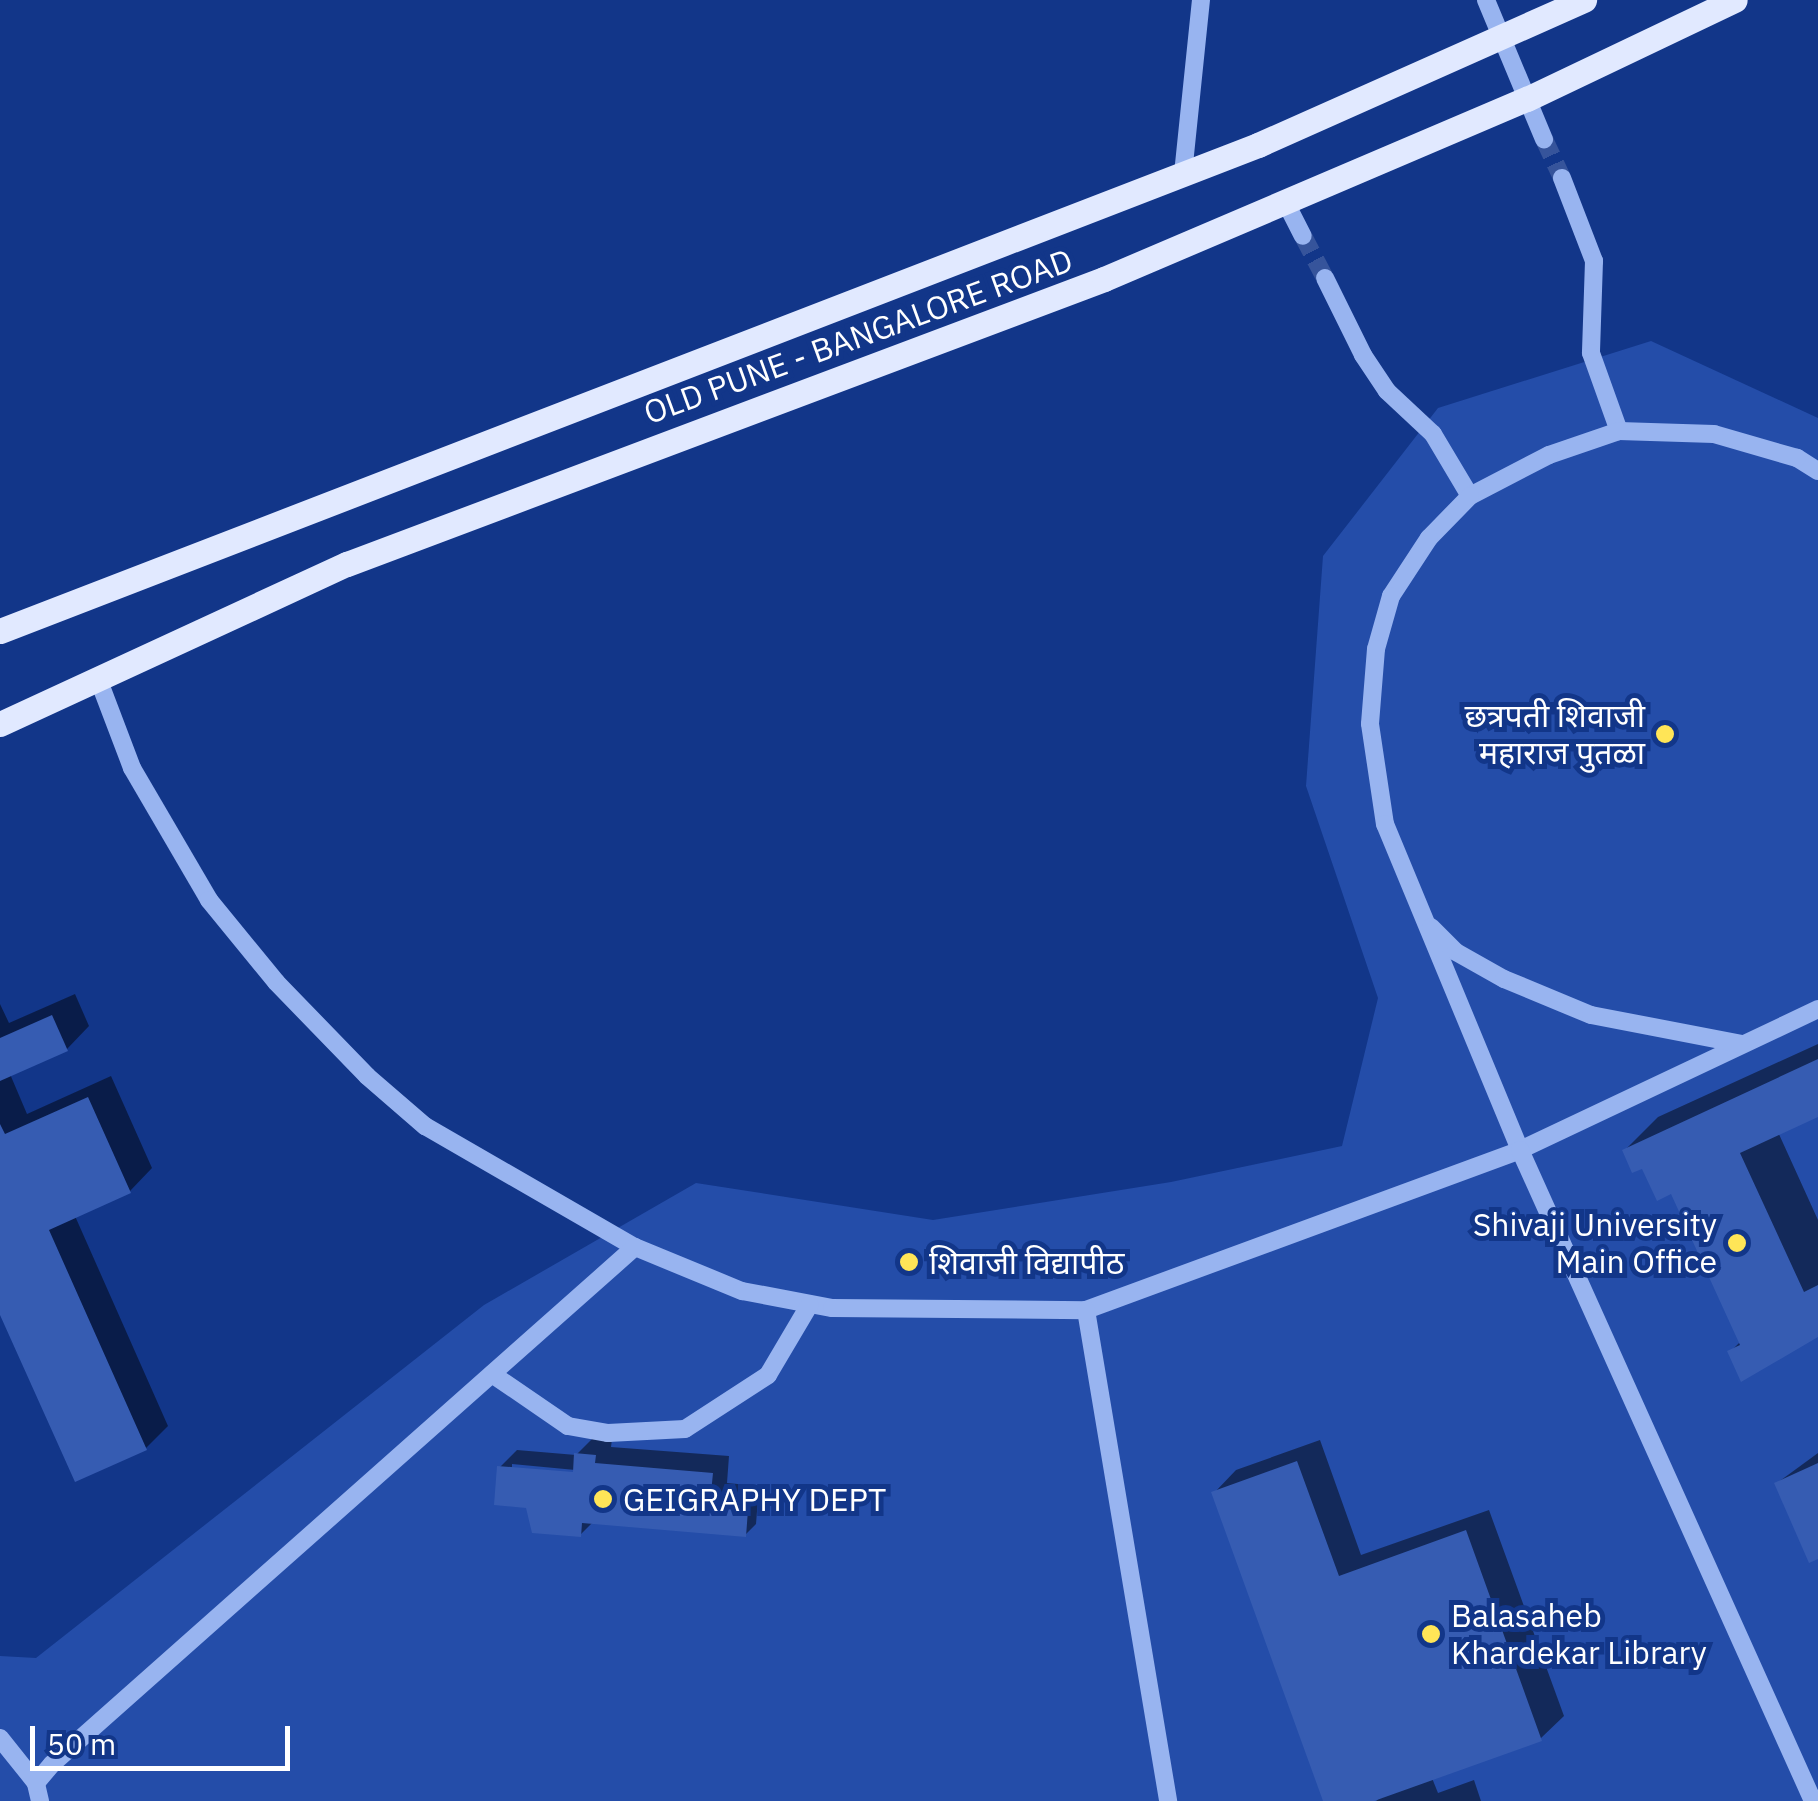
<!DOCTYPE html>
<html>
<head>
<meta charset="utf-8">
<style>
	body { margin:0 }
	#map { position:relative; width:1818px; height:1801px; overflow:hidden; background:#123689; font-family:"IBM Plex Sans","Noto Sans Devanagari",sans-serif }
	div>[style] { position:absolute }
	[style*='--x'] { left:calc(var(--x)*1px); top:calc(var(--y)*1px); width:calc(var(--w)*1px); rotate:calc(var(--a)*1deg) }
	.green>* { inset:0; background:#244da9 }
	.shadow>* { inset:0; background:#0007 }
	.building>* { inset:0; background:#365cb2 }
	.minor-tunnel>* { height:18px; margin-top:-9px; transform-origin:0; background:repeating-linear-gradient(90deg,#36549b 0 18px,transparent 0 27px) }
	.minor>* { height:18px; margin:-9px; padding:0 9px; transform-origin:9px; border-radius:9px; background:#98b4f0 }
	.major>* { height:25px; margin:-12.5px; padding:0 12.5px; transform-origin:12.5px; border-radius:12.5px; background:#e1e9ff }
	.dots>* { width:28px; height:28px; translate:-50% -50%; box-sizing:border-box; border:5px solid #123689; border-radius:50% }
	span { translate:-50% -50%; white-space:nowrap; text-align:center; line-height:1.15; -webkit-text-stroke:10px #123689; paint-order:stroke }
	.street-label { font-size:32px; color:#fff }
	.poi-label { font-size:32px; color:#fff }
	.right { translate:-100% -50%; text-align:right }
	.left { translate:0 -50%; text-align:left }
	.scale { position:absolute; left:30px; top:1726px; width:260px; height:45px; box-sizing:border-box; border:5px solid #fff; border-top:0; padding-left:12px; font-size:30px; line-height:35px; white-space:nowrap; color:#fff; -webkit-text-stroke:8px #123689; paint-order:stroke }
</style>
</head>
<body>
<div id="map">
	<div class="green">
		<i style="clip-path:polygon(1651px 341px,1818px 418px,1818px 1801px,0 1801px,0 1656px,36px 1658px,484px 1305px,696px 1183px,933px 1220px,1171px 1182px,1342px 1146px,1378px 998px,1306px 786px,1323px 556px,1438px 408px)"></i>
	</div>
	<div class="shadow">
		<i style="clip-path:polygon(75px 994px,89px 1026px,67px 1049px,10px 1074px,27px 1114px,111px 1076px,152px 1168px,130px 1191px,75px 1216px,168px 1426px,146px 1448px,0 1308px,0 1004px,9px 1023px)"></i>
		<i style="clip-path:polygon(1818px 1044px,1818px 1114px,1778px 1132px,1818px 1220px,1818px 1334px,1743px 1379px,1730px 1352px,1741px 1341px,1672px 1191px,1625px 1150px,1658px 1117px)"></i>
		<i style="clip-path:polygon(evenodd,594px 1437px,612px 1439px,611px 1447px,729px 1456px,727px 1483px,759px 1486px,756px 1524px,745px 1535px,594px 1521px,580px 1535px,528px 1506px,500px 1467px,517px 1450px,576px 1455px,594px 1437px,512px 1464px,586px 1471px,585px 1476px,512px 1469px,512px 1464px)"></i>
		<i style="clip-path:polygon(1320px 1440px,1361px 1555px,1489px 1510px,1564px 1716px,1541px 1738px,1432px 1778px,1438px 1793px,1474px 1780px,1481px 1801px,1376px 1801px,1382px 1796px,1326px 1801px,1214px 1493px,1236px 1470px)"></i>
		<i style="clip-path:polygon(1818px 1453px,1818px 1557px,1777px 1483px)"></i>
	</div>
	<div class="building">
		<i style="clip-path:polygon(52px 1015px,68px 1051px,0 1081px,0 1038px)"></i>
		<i style="clip-path:polygon(1818px 1059px,1818px 1117px,1740px 1153px,1804px 1292px,1818px 1285px,1818px 1337px,1741px 1382px,1727px 1351px,1740px 1345px,1671px 1194px,1657px 1201px,1642px 1169px,1632px 1173px,1622px 1150px)"></i>
		<i style="clip-path:polygon(88px 1097px,131px 1193px,49px 1230px,147px 1450px,75px 1482px,0 1315px,0 1124px,5px 1134px)"></i>
		<i style="clip-path:polygon(574px 1453px,596px 1455px,595px 1463px,713px 1473px,711px 1493px,749px 1496px,746px 1537px,582px 1523px,581px 1537px,532px 1533px,526px 1508px,494px 1505px,497px 1466px,573px 1472px)"></i>
		<i style="clip-path:polygon(1297px 1461px,1339px 1576px,1466px 1530px,1542px 1741px,1374px 1801px,1323px 1801px,1211px 1492px)"></i>
		<i style="clip-path:polygon(1818px 1463px,1818px 1559px,1809px 1563px,1774px 1483px)"></i>
	</div>
	<div class="minor-tunnel">
		<i style="--x:1544;--y:139;--w:43;--a:65.2"></i>
		<i style="--x:1303;--y:236;--w:47;--a:62.4"></i>
	</div>
	<div class="minor">
		<i style="--x:1486;--y:0;--w:151;--a:67.4"></i>
		<i style="--x:1183;--y:174;--w:175;--a:-84.1"></i>
		<i style="--x:1562;--y:178;--w:89;--a:68.9"></i>
		<i style="--x:1594;--y:261;--w:92;--a:91.9"></i>
		<i style="--x:1591;--y:353;--w:83;--a:70.3"></i>
		<i style="--x:1285;--y:201;--w:39;--a:63"></i>
		<i style="--x:1325;--y:278;--w:86;--a:63.7"></i>
		<i style="--x:1363;--y:355;--w:43;--a:56.3"></i>
		<i style="--x:1387;--y:391;--w:63;--a:43.1"></i>
		<i style="--x:1433;--y:434;--w:72;--a:59.2"></i>
		<i style="--x:1818;--y:471;--w:25;--a:-148"></i>
		<i style="--x:1797;--y:458;--w:86;--a:-163.9"></i>
		<i style="--x:1714;--y:434;--w:95;--a:-178.2"></i>
		<i style="--x:1619;--y:431;--w:74;--a:161.1"></i>
		<i style="--x:1549;--y:455;--w:89;--a:152.6"></i>
		<i style="--x:1470;--y:496;--w:59;--a:134.3"></i>
		<i style="--x:1429;--y:538;--w:69;--a:123.2"></i>
		<i style="--x:1391;--y:596;--w:55;--a:105.8"></i>
		<i style="--x:1376;--y:649;--w:75;--a:94.6"></i>
		<i style="--x:1370;--y:724;--w:101;--a:81.5"></i>
		<i style="--x:1385;--y:824;--w:353;--a:67.5"></i>
		<i style="--x:1520;--y:1150;--w:330;--a:-25.3"></i>
		<i style="--x:99;--y:681;--w:93;--a:69.2"></i>
		<i style="--x:132;--y:768;--w:153;--a:59.7"></i>
		<i style="--x:209;--y:900;--w:106;--a:50.7"></i>
		<i style="--x:276;--y:982;--w:131;--a:45.9"></i>
		<i style="--x:367;--y:1076;--w:77;--a:40.8"></i>
		<i style="--x:425;--y:1126;--w:242;--a:30"></i>
		<i style="--x:635;--y:1247;--w:116;--a:22.4"></i>
		<i style="--x:742;--y:1291;--w:92;--a:10.7"></i>
		<i style="--x:832;--y:1308;--w:254;--a:0.5"></i>
		<i style="--x:1086;--y:1310;--w:463;--a:-20.2"></i>
		<i style="--x:1520;--y:1150;--w:714;--a:65.77"></i>
		<i style="--x:1431;--y:927;--w:35;--a:45"></i>
		<i style="--x:1456;--y:952;--w:55;--a:29.4"></i>
		<i style="--x:1504;--y:979;--w:94;--a:22.5"></i>
		<i style="--x:1591;--y:1015;--w:154;--a:10.9"></i>
		<i style="--x:1086;--y:1310;--w:498;--a:80.5"></i>
		<i style="--x:492;--y:1374;--w:92;--a:34.4"></i>
		<i style="--x:568;--y:1426;--w:41;--a:9.9"></i>
		<i style="--x:608;--y:1433;--w:77;--a:-3"></i>
		<i style="--x:685;--y:1429;--w:99;--a:-33"></i>
		<i style="--x:768;--y:1375;--w:82;--a:-59.4"></i>
		<i style="--x:0;--y:1738;--w:58;--a:51.3"></i>
		<i style="--x:40;--y:1801;--w:18;--a:-103"></i>
		<i style="--x:36;--y:1783;--w:25;--a:-50"></i>
		<i style="--x:52;--y:1764;--w:779;--a:-41.57"></i>
	</div>
	<div class="major">
		<i style="--x:0;--y:631;--w:1349;--a:-21.12"></i>
		<i style="--x:1258;--y:145;--w:357;--a:-24"></i>
		<i style="--x:0;--y:724;--w:382;--a:-24.8"></i>
		<i style="--x:347;--y:564;--w:809;--a:-20.63"></i>
		<i style="--x:1104;--y:279;--w:460;--a:-23.1"></i>
		<i style="--x:1527;--y:99;--w:230;--a:-25.5"></i>
	</div>
	<div class="dots">
		<i style="left:1665px;top:734px;background:#ffe557"></i>
		<i style="left:1737px;top:1243px;background:#ffe557"></i>
		<i style="left:909px;top:1262px;background:#ffe557"></i>
		<i style="left:603px;top:1499px;background:#ffe557"></i>
		<i style="left:1431px;top:1634px;background:#ffe557"></i>
	</div>
	<div class="street-label">
		<span style="left:858px;top:336px;rotate:-20deg">OLD PUNE - BANGALORE ROAD</span>
	</div>
	<div class="poi-label">
		<span class="right" style="left:1645px;top:734px">छत्रपती शिवाजी<br>महाराज पुतळा</span>
		<span class="right" style="left:1717px;top:1243px">Shivaji University<br>Main Office</span>
		<span class="left" style="left:929px;top:1262px">शिवाजी विद्यापीठ</span>
		<span class="left" style="left:623px;top:1499px">GEIGRAPHY DEPT</span>
		<span class="left" style="left:1451px;top:1634px">Balasaheb<br>Khardekar Library</span>
	</div>
	<div class="scale">50 m</div>
</div>
</body>
</html>
